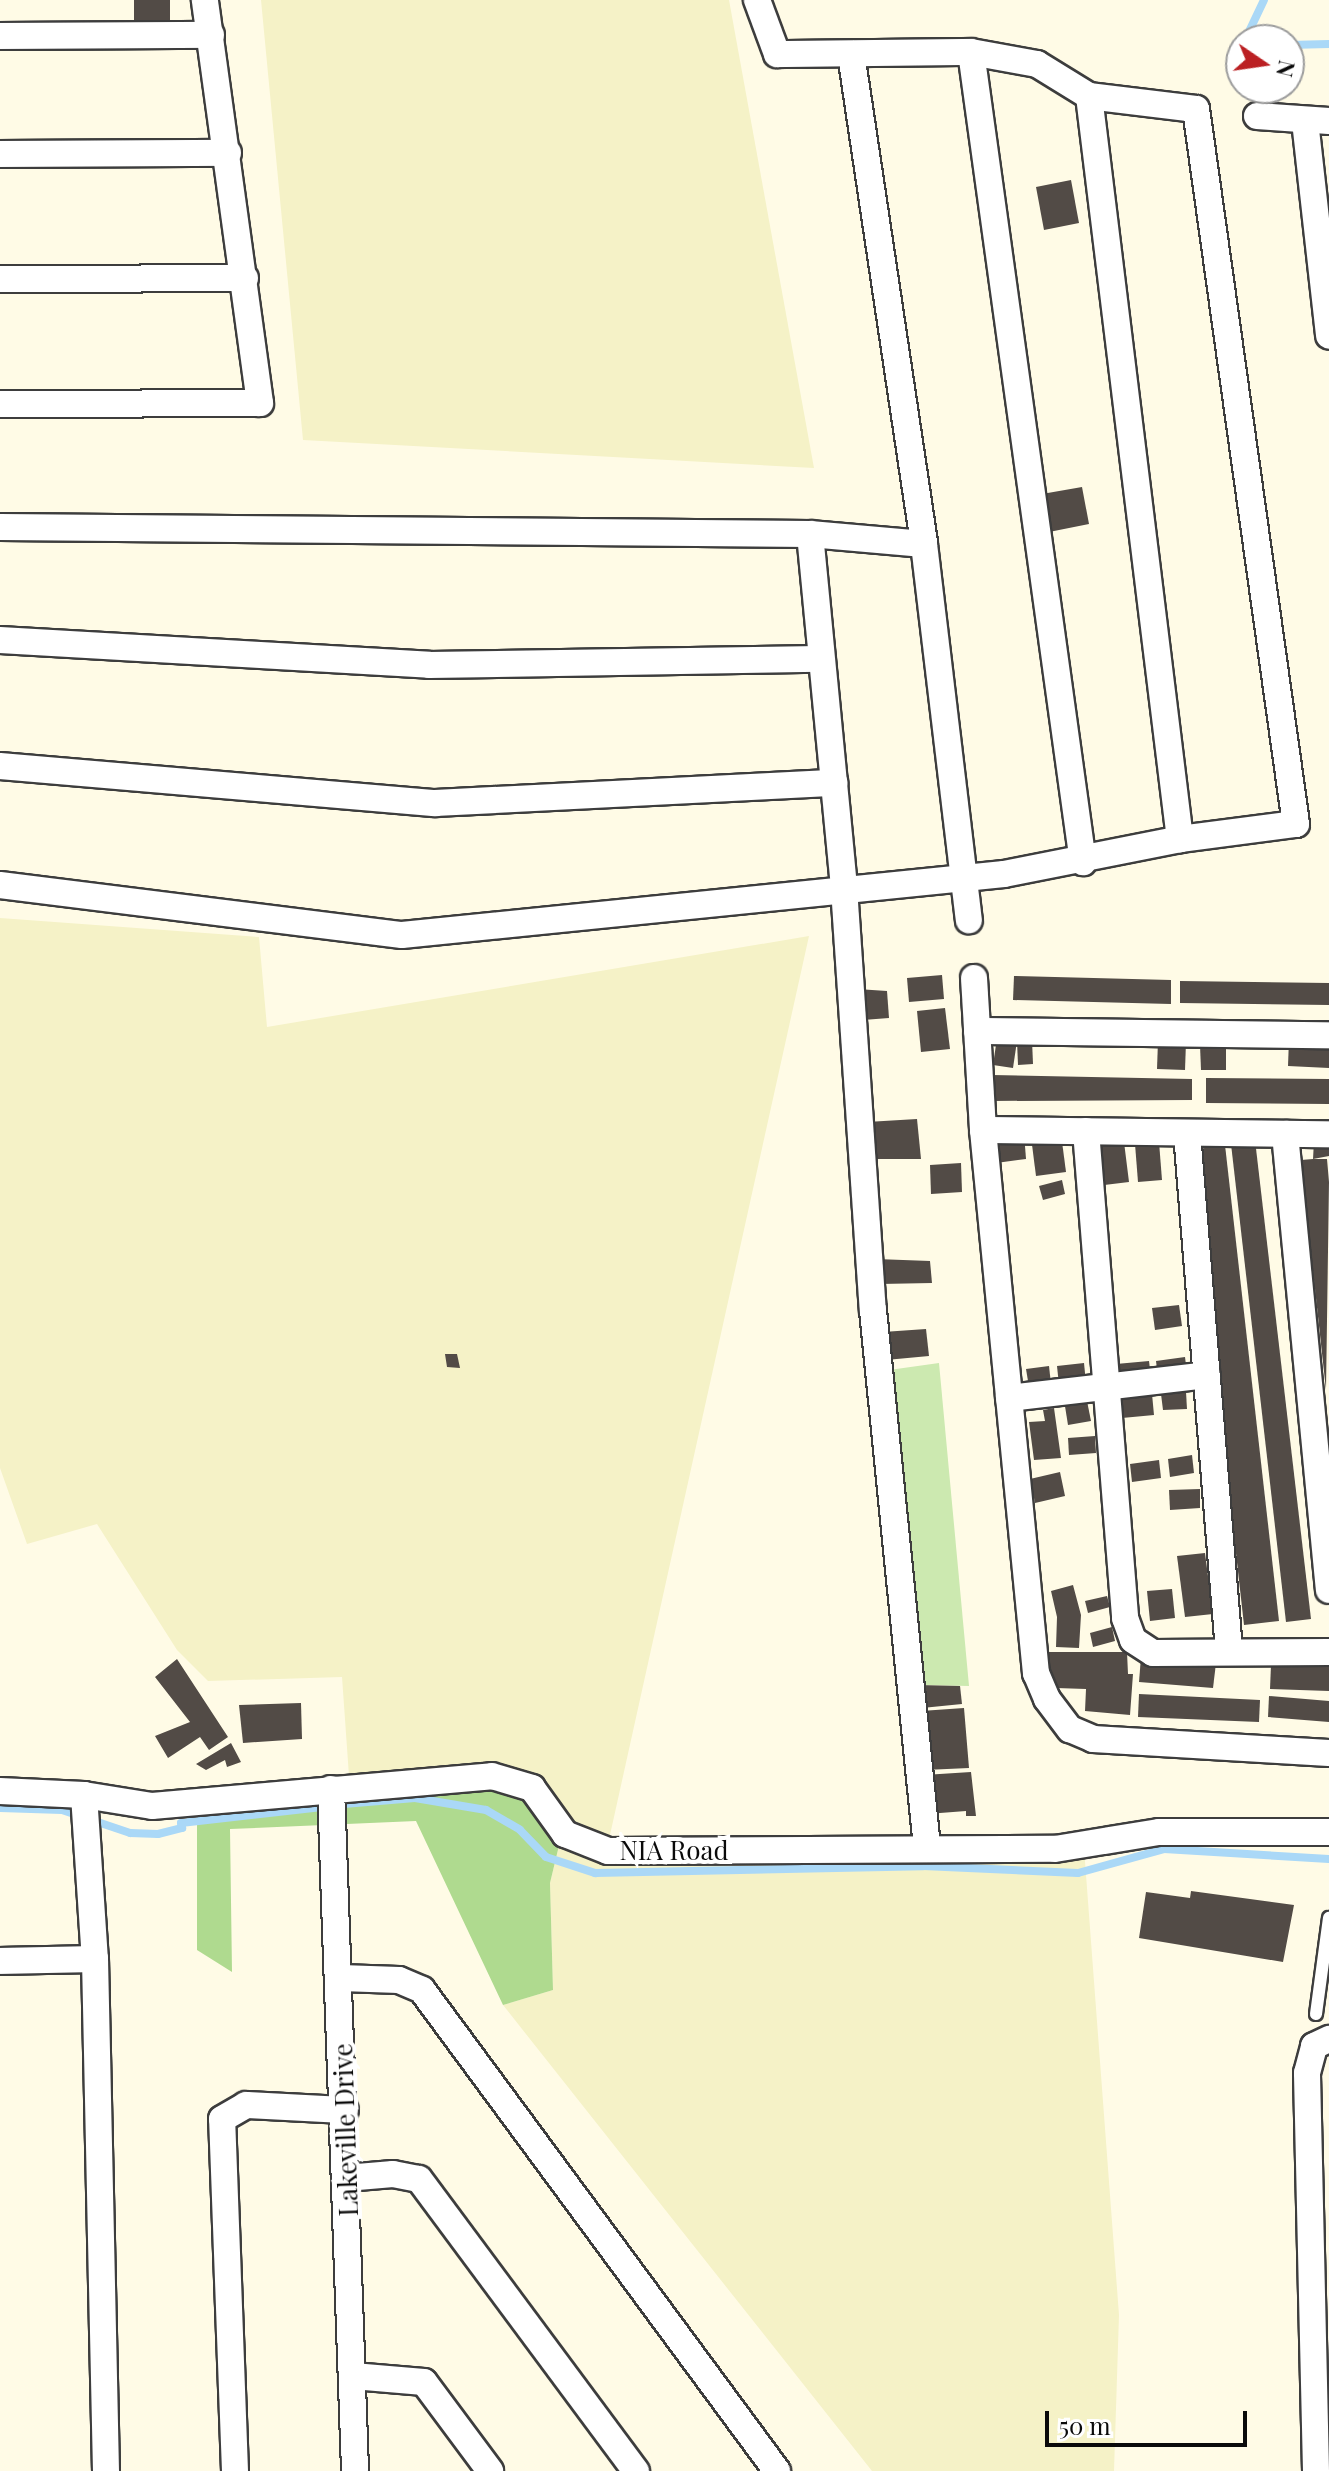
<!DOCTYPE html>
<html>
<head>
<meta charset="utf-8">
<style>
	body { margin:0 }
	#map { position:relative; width:1329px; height:2471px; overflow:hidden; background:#fffbe6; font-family:"Playfair Display",serif }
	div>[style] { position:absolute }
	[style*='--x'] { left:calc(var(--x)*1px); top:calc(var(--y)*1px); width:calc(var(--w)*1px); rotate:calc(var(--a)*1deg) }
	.farmland>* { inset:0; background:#f5f2c7 }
	.green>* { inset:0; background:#cce9b0 }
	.forest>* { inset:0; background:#afda8f }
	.stream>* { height:8px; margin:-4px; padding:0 4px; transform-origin:4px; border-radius:4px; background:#aad8f7 }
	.building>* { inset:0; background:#524b46 }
	.roads { filter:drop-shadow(2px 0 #3d3d3d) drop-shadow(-2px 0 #3d3d3d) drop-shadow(0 2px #3d3d3d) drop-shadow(0 -2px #3d3d3d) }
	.lane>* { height:12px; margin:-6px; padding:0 6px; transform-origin:6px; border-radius:6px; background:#fff }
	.street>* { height:26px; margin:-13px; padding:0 13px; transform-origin:13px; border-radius:13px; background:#fff }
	span { translate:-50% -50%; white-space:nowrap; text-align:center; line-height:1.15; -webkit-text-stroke:8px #fff; paint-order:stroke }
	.street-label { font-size:26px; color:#0a0a0a }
	.north { position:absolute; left:1225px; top:24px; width:80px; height:80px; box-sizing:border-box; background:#fff; border:2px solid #9d9d9d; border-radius:50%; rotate:103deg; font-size:22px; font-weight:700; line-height:32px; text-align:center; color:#0a0a0a }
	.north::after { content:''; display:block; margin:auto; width:28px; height:36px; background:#bb2023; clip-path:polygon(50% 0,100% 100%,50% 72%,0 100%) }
	.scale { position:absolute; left:1045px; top:2411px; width:202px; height:36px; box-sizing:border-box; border:4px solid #0a0a0a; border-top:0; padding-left:10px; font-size:24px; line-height:28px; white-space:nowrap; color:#0a0a0a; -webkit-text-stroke:6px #fff; paint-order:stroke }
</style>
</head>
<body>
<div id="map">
	<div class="farmland">
		<i style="clip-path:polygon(261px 0,729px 0,814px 468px,303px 440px)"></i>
		<i style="clip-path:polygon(0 918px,259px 937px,267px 1027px,809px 936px,608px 1844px,1084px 1848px,1119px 2315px,1114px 2471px,872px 2471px,503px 2005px,553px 1990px,550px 1883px,562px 1834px,350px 1790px,342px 1677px,208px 1681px,177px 1650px,97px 1524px,27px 1544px,0 1468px)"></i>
	</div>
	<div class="green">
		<i style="clip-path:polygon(939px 1363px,969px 1686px,918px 1685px,882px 1371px)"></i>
	</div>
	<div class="forest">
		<i style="clip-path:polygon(503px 1782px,563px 1829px,550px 1883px,553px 1990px,503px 2005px,416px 1821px,230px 1829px,232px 1972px,197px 1950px,197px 1795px)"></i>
	</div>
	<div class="stream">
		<i style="--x:1245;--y:40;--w:44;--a:-64.6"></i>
		<i style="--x:1289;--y:45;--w:40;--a:-1.4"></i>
		<i style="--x:1241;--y:51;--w:11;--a:90"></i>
		<i style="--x:344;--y:1804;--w:71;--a:-4.8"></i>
		<i style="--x:415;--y:1798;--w:72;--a:9.6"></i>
		<i style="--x:486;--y:1810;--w:39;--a:30"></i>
		<i style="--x:520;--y:1830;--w:37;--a:46"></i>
		<i style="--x:546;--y:1857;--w:52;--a:18.1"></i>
		<i style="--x:595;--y:1873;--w:328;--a:-1.2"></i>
		<i style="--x:923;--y:1866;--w:155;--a:2.6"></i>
		<i style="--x:1078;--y:1873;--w:89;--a:-15.6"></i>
		<i style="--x:1164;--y:1849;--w:165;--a:3.5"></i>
		<i style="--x:0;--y:1808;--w:62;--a:1.8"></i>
		<i style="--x:62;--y:1810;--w:72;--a:18.7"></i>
		<i style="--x:130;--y:1833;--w:28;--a:2"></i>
		<i style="--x:158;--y:1834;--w:25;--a:-14"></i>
		<i style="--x:182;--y:1828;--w:5;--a:-101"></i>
		<i style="--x:181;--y:1823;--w:142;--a:-6.5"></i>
	</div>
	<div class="building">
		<i style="clip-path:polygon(134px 0,170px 0,170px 20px,134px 20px)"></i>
		<i style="clip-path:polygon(1071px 180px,1079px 223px,1044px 230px,1036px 187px)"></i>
		<i style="clip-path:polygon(1082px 487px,1089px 524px,1049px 532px,1042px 494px)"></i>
		<i style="clip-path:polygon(942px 975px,944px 999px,909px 1002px,907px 978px)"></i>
		<i style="clip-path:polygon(1014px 976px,1171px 980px,1171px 1004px,1013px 1000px)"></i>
		<i style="clip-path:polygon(1180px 981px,1329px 983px,1329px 1005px,1180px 1003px)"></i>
		<i style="clip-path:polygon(857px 989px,887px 991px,889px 1018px,863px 1020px)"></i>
		<i style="clip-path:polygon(945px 1008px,950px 1049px,921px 1052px,917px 1011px)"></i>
		<i style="clip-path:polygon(997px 1038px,1017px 1041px,1013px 1068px,993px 1065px)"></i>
		<i style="clip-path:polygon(1289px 1039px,1329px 1041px,1329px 1068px,1288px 1066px)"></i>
		<i style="clip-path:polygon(1032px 1040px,1033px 1064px,1018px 1065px,1017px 1041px)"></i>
		<i style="clip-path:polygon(1158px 1041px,1186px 1042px,1185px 1070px,1157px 1069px)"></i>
		<i style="clip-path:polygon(1226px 1044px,1226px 1070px,1201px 1070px,1200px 1045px)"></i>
		<i style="clip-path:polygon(992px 1075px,1192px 1079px,1192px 1100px,992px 1101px)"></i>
		<i style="clip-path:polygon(1206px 1078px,1329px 1079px,1329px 1104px,1206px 1103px)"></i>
		<i style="clip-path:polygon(917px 1119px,921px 1159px,870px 1159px,867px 1122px)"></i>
		<i style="clip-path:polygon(1024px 1133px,1026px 1159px,996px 1163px,993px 1136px)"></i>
		<i style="clip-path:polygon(1061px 1134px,1066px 1172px,1036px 1176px,1031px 1137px)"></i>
		<i style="clip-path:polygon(1255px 1140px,1311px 1619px,1286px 1622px,1231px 1144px)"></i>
		<i style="clip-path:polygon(1329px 1140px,1329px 1156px,1313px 1159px,1327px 1159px,1329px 1182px,1326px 1390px,1301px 1160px,1313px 1159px,1314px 1141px)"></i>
		<i style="clip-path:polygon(1124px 1142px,1129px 1182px,1096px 1186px,1091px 1146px)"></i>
		<i style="clip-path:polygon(1159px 1142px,1162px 1180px,1138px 1182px,1135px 1144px)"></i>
		<i style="clip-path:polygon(1225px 1145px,1279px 1621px,1244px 1625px,1191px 1150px)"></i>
		<i style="clip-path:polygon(961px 1163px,962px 1192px,931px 1194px,930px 1165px)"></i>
		<i style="clip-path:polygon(1062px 1180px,1065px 1194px,1043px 1200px,1039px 1186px)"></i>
		<i style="clip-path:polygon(876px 1259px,930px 1261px,932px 1283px,880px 1284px)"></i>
		<i style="clip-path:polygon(1179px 1305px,1182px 1326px,1155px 1330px,1152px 1308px)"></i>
		<i style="clip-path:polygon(926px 1329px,929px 1356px,886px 1360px,883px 1332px)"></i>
		<i style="clip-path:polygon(445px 1354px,457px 1354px,460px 1368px,447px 1367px)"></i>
		<i style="clip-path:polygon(1185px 1357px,1187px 1373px,1158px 1377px,1156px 1361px)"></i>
		<i style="clip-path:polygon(1149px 1361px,1151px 1378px,1118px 1382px,1116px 1364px)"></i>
		<i style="clip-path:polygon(1084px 1363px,1086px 1383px,1059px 1385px,1057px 1366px)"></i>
		<i style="clip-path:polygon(1049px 1366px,1051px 1384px,1029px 1387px,1026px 1369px)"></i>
		<i style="clip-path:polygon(1186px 1392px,1187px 1409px,1163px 1410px,1161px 1394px)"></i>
		<i style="clip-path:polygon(1152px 1394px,1154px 1415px,1122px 1418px,1120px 1397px)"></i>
		<i style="clip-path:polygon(1086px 1396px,1091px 1421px,1068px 1425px,1064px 1400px)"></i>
		<i style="clip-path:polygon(1054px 1408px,1061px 1458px,1034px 1460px,1029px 1422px,1045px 1421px,1043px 1410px)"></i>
		<i style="clip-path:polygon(1095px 1436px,1096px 1453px,1069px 1455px,1068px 1438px)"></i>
		<i style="clip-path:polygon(1192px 1455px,1194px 1473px,1170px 1477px,1168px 1459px)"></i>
		<i style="clip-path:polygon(1159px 1460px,1161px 1478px,1132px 1482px,1130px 1464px)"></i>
		<i style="clip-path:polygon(1060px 1472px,1065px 1496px,1035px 1503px,1030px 1479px)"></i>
		<i style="clip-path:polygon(1200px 1489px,1200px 1508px,1170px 1510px,1169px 1490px)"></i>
		<i style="clip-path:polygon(1205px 1553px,1213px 1614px,1185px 1617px,1177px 1556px)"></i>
		<i style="clip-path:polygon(1073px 1585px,1081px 1615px,1079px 1648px,1056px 1647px,1057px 1617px,1051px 1591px)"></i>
		<i style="clip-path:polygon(1172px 1589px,1175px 1618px,1150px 1621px,1147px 1591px)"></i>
		<i style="clip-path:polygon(1107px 1596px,1110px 1607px,1088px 1613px,1085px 1601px)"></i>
		<i style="clip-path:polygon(1112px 1627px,1115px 1641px,1093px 1647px,1090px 1633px)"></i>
		<i style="clip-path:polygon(1045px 1652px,1127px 1652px,1128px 1674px,1133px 1674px,1130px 1715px,1085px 1711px,1086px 1689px,1056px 1688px)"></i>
		<i style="clip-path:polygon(1141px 1657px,1216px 1663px,1213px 1688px,1139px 1682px)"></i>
		<i style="clip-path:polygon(177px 1659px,228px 1737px,209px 1750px,200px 1737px,168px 1758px,155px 1736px,190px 1722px,155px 1677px)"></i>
		<i style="clip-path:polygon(1271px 1665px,1329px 1667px,1329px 1691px,1270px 1689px)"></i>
		<i style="clip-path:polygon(918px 1685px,960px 1686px,962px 1704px,922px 1708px)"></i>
		<i style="clip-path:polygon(1139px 1694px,1260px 1700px,1259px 1722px,1138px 1717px)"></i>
		<i style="clip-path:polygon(1269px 1696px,1329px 1701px,1329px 1722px,1268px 1717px)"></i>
		<i style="clip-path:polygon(301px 1703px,302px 1739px,243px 1743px,239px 1705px)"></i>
		<i style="clip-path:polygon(964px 1708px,969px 1768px,925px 1770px,921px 1711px)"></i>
		<i style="clip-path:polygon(231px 1743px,241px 1762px,227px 1767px,225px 1760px,206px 1770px,196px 1764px)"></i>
		<i style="clip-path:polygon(971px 1772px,976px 1816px,966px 1816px,966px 1811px,927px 1814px,924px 1775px)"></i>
		<i style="clip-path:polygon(1191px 1891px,1294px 1905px,1283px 1962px,1139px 1938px,1146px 1892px,1190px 1898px)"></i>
	</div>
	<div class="roads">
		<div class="lane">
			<i style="--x:1316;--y:2014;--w:97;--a:-82.3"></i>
		</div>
		<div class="street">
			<i style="--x:0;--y:36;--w:211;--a:-0.3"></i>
			<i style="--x:971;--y:52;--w:818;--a:82.13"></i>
			<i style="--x:851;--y:54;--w:495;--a:81.5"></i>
			<i style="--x:924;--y:544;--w:379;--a:83.2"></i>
			<i style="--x:1089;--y:96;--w:749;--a:83.02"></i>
			<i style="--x:1257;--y:116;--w:72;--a:4"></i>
			<i style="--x:1305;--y:121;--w:216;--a:83.6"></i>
			<i style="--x:0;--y:154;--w:228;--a:-0.3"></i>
			<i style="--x:0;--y:279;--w:245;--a:-0.2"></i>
			<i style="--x:0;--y:404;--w:260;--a:-0.2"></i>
			<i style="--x:260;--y:403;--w:407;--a:-97.8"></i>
			<i style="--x:0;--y:527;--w:810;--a:0.5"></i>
			<i style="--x:810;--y:534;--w:114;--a:5"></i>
			<i style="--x:810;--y:534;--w:356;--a:84.5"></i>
			<i style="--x:844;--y:888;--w:423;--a:86.1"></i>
			<i style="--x:873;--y:1310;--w:540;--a:84.26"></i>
			<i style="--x:0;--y:640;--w:430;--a:3.3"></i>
			<i style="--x:429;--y:665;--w:390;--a:-0.9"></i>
			<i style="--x:0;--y:766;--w:437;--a:4.9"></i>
			<i style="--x:435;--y:803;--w:400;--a:-2.9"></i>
			<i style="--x:0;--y:885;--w:405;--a:7.1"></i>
			<i style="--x:402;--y:935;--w:605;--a:-5.79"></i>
			<i style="--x:1004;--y:874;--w:179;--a:-11.2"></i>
			<i style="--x:1180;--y:839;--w:117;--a:-7.4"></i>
			<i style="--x:1296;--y:824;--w:722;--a:-97.96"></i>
			<i style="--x:1196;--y:109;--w:108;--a:-173.1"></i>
			<i style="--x:1089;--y:96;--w:61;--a:-148.4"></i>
			<i style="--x:1037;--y:64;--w:67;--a:-169.7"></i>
			<i style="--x:971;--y:52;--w:194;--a:179.4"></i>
			<i style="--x:777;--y:54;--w:58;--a:-110.3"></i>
			<i style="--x:974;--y:978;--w:152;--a:86.6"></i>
			<i style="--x:983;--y:1130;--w:546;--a:84.43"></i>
			<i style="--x:1036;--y:1673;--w:28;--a:67"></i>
			<i style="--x:1047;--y:1699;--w:38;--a:53"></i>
			<i style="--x:1070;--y:1729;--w:25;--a:23"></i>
			<i style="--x:1093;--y:1739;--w:236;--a:3.4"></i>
			<i style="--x:977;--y:1031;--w:352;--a:0.7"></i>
			<i style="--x:983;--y:1130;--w:346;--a:0.7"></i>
			<i style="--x:1086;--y:1131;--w:489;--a:85.4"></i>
			<i style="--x:1125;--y:1618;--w:23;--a:70"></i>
			<i style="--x:1133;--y:1640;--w:24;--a:33"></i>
			<i style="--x:1153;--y:1653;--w:176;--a:-0.3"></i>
			<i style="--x:1187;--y:1133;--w:520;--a:85.36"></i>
			<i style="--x:1285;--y:1134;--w:458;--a:84.5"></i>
			<i style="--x:1009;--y:1398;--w:199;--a:-6.6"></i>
			<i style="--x:331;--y:1789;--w:682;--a:87.98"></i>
			<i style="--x:0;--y:1791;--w:84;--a:2.7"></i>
			<i style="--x:84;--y:1795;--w:69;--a:9.2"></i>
			<i style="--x:152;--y:1806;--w:341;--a:-5"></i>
			<i style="--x:492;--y:1776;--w:42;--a:16.7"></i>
			<i style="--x:532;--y:1788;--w:57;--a:54.3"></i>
			<i style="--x:565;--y:1834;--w:46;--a:21.6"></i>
			<i style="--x:608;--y:1851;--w:447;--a:-0.3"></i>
			<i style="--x:1055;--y:1849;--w:105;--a:-9.3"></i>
			<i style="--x:1159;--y:1832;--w:170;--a:0"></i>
			<i style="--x:84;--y:1795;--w:164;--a:86.2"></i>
			<i style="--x:95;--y:1959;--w:512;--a:88.77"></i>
			<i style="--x:0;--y:1961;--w:95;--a:-1.2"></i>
			<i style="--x:341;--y:1978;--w:58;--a:2"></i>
			<i style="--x:399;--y:1980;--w:25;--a:23"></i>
			<i style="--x:422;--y:1990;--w:598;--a:53.57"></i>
			<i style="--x:346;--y:2178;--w:47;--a:-4.9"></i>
			<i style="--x:393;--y:2174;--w:26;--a:11"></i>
			<i style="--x:419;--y:2179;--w:364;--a:53.4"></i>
			<i style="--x:353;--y:2376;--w:71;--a:4.8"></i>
			<i style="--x:424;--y:2382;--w:111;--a:53.4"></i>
			<i style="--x:235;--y:2471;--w:352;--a:-92.1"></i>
			<i style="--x:222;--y:2119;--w:28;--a:-30"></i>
			<i style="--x:246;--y:2105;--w:99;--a:2.9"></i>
			<i style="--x:1316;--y:2471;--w:398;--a:-91.3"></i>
			<i style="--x:1307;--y:2073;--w:28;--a:-75"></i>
			<i style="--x:1314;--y:2046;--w:17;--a:-25"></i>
		</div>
	</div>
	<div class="street-label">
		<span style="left:674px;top:1850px">NIA Road</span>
		<span style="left:345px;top:2130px;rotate:-92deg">Lakeville Drive</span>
	</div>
	<div class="north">N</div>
	<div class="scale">50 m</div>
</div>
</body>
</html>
